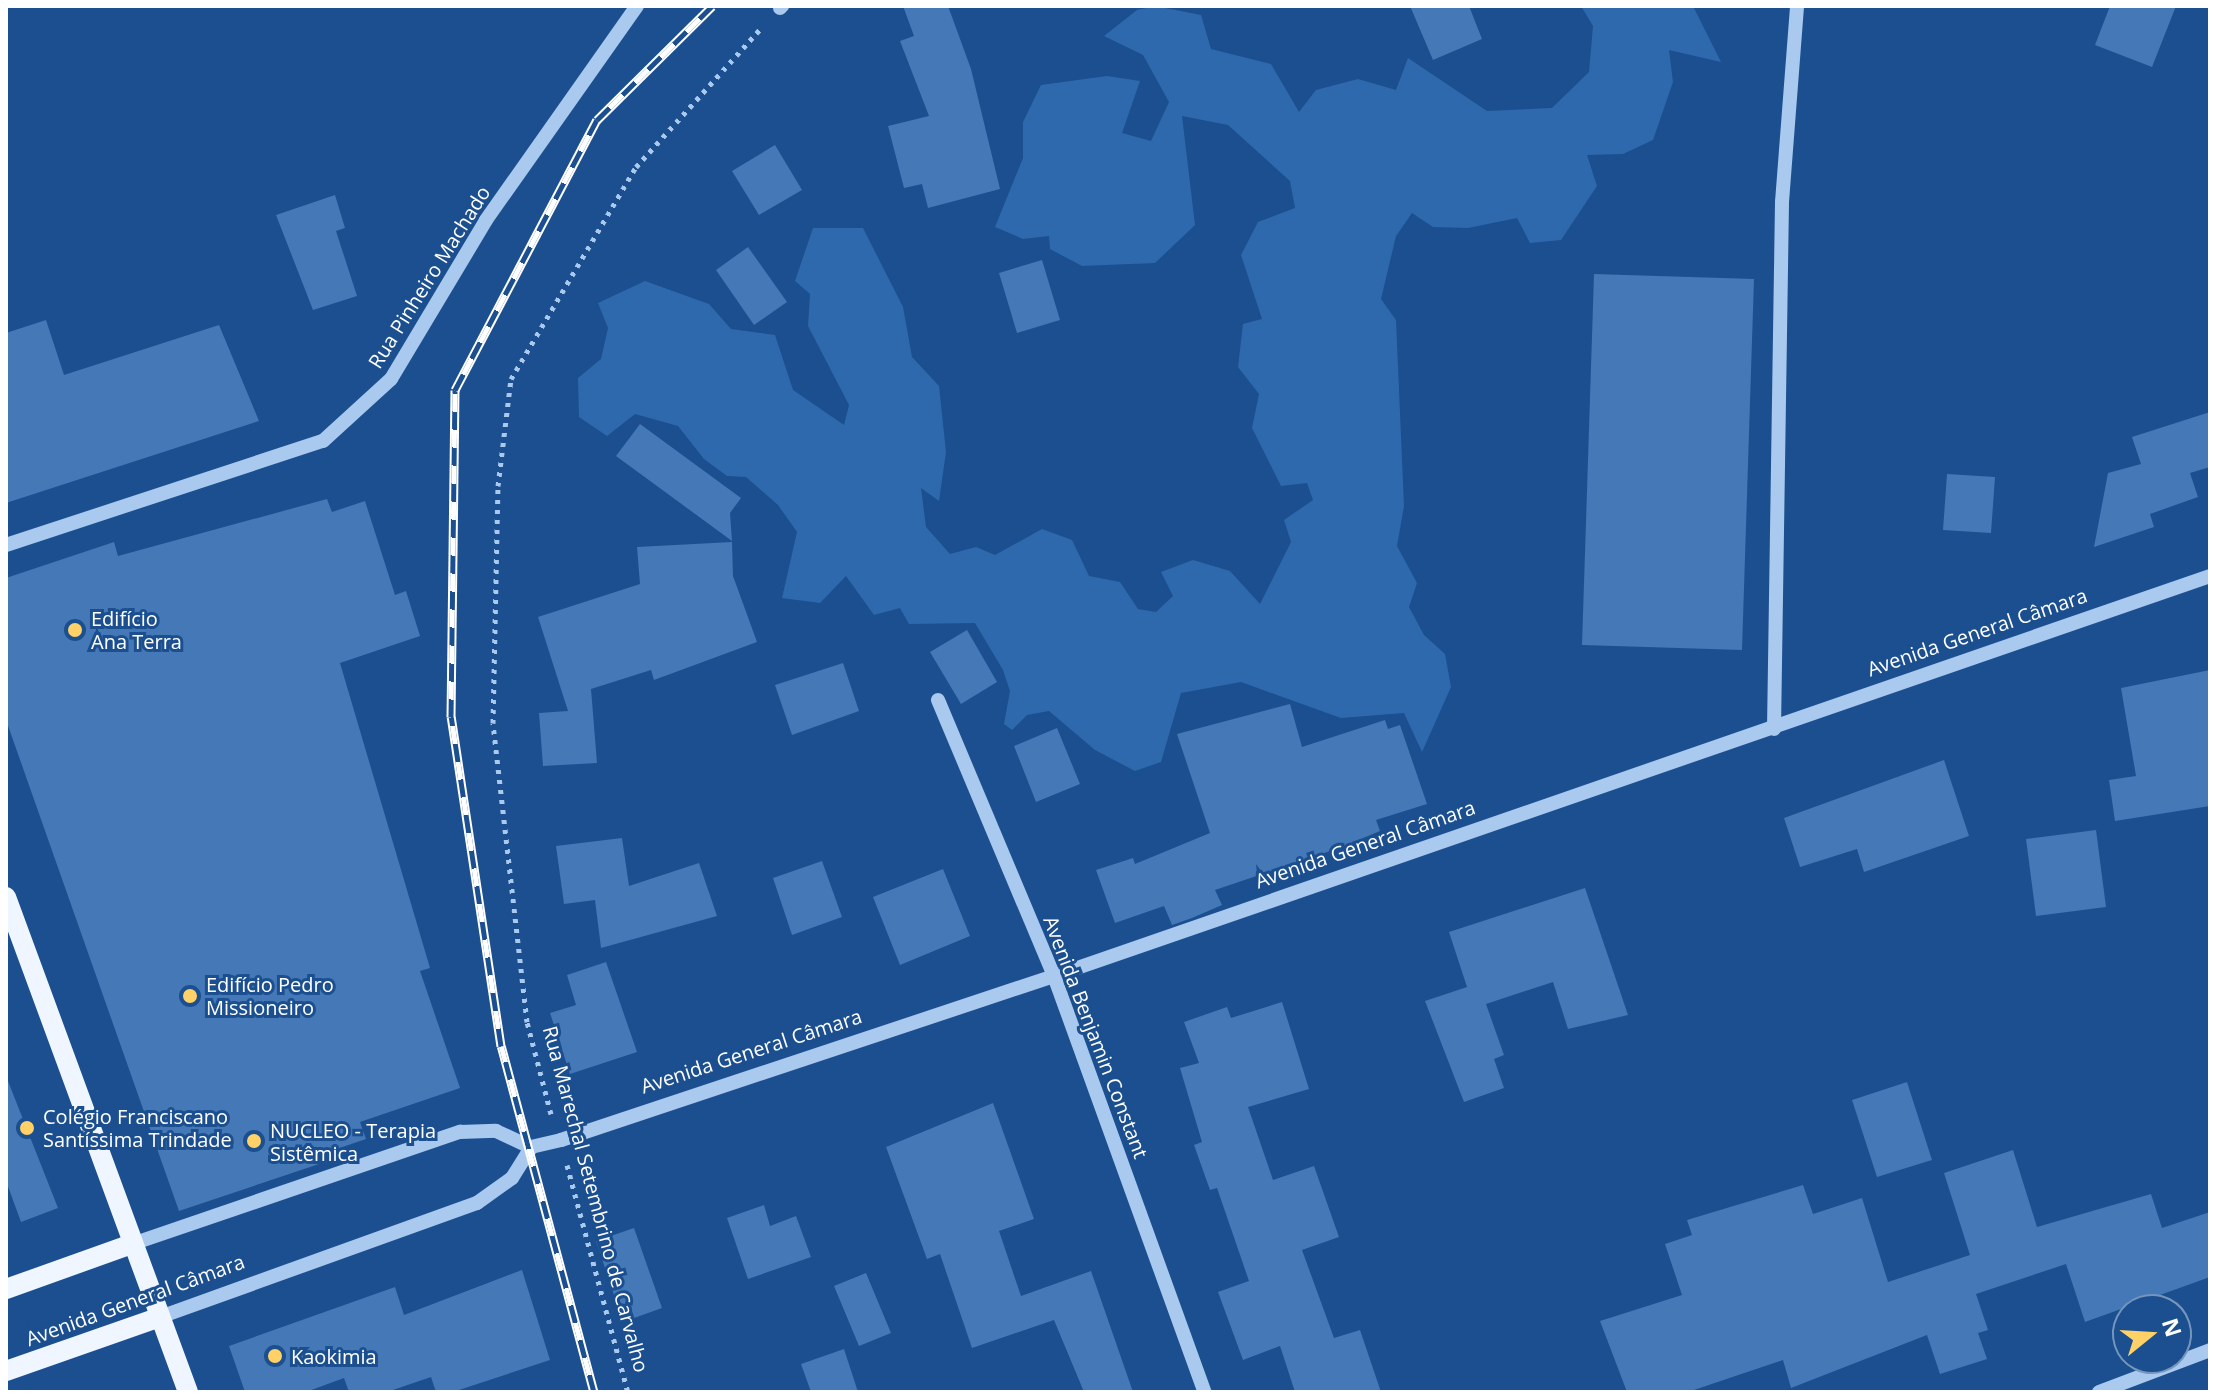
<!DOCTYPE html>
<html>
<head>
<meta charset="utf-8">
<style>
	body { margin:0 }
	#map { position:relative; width:2216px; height:1398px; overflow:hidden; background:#1b4f8f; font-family:"Open Sans",sans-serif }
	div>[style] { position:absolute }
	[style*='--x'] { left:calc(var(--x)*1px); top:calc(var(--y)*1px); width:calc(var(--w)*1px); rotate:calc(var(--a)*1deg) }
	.green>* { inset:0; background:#2e69ad }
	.building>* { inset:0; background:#4478b7 }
	.path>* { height:5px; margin-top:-2.5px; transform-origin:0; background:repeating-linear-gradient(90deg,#a9c9ee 0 4px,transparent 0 10px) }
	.minor>* { height:14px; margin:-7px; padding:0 7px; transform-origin:7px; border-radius:7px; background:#a9c9ee }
	.major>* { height:20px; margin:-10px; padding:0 10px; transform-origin:10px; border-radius:10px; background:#f0f6ff }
	.rail>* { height:9px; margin-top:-4.5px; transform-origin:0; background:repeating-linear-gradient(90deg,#1b4f8f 0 18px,#fff 0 36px); box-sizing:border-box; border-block:2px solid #fff }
	.dots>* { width:22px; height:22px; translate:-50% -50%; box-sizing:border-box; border:4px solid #1b4f8f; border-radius:50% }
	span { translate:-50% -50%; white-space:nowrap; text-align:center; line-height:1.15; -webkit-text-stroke:6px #1b4f8f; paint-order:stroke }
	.street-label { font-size:20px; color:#fff }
	.poi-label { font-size:20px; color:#fff }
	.left { translate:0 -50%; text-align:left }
	.frame { position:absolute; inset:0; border:8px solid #fff; pointer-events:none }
	.north { position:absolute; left:2112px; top:1294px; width:80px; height:80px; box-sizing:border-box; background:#1b4f8f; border:2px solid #7695bc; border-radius:50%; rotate:72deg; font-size:22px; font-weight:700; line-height:32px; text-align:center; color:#fff }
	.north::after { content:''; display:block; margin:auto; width:28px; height:36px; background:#ffd166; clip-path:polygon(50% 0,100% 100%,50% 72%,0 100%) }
</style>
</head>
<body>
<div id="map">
	<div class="green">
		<i style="clip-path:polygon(1155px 6px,1201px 15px,1211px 49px,1271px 64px,1299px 112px,1316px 90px,1358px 79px,1396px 90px,1408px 58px,1487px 111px,1552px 108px,1589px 72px,1593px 26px,1581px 6px,1693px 6px,1721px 62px,1669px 50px,1673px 82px,1653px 140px,1623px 154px,1587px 155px,1597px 186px,1561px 240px,1530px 243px,1517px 218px,1468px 228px,1433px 227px,1412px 213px,1396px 236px,1381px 299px,1396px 320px,1404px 506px,1397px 546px,1417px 583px,1409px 607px,1424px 635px,1445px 654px,1451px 687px,1422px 752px,1404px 713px,1341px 718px,1241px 682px,1181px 693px,1161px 762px,1135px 771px,1095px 750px,1049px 711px,1027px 715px,1012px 730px,1004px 724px,1010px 691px,1003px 670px,975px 623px,909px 624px,900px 608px,874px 615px,846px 576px,820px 603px,782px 598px,797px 532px,778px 505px,746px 477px,727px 476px,704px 459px,678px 426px,635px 414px,607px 436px,579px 417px,578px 378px,601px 359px,608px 328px,598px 303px,645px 281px,709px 304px,731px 329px,775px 335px,793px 390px,844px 425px,849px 405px,808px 326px,810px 294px,795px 281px,813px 228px,863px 228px,903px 307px,912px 357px,939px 386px,946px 452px,939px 501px,921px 488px,926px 527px,950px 554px,976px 547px,995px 555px,1042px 529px,1072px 540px,1089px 576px,1120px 582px,1138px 609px,1156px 612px,1173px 596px,1161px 572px,1193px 560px,1230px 571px,1260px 604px,1291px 542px,1284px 520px,1313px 500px,1307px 483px,1281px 486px,1252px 428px,1259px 394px,1238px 367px,1243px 324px,1262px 319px,1241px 255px,1258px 222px,1295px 208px,1290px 181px,1228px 125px,1182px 116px,1195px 225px,1155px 263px,1082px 266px,1050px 249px,1049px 236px,1023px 239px,995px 227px,1023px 158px,1023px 122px,1041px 85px,1107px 76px,1140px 81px,1122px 133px,1151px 141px,1169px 102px,1143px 55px,1104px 36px,1137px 10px)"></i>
	</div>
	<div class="building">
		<i style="clip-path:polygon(903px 6px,948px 6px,971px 69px,1000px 189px,928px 208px,922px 184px,904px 188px,888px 126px,929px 116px,900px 41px,914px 36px)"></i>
		<i style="clip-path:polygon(1410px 6px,1469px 6px,1482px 39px,1433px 60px)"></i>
		<i style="clip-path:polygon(2110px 6px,2176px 6px,2152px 67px,2095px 45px)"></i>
		<i style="clip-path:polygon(775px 145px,802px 190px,759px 215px,732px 171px)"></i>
		<i style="clip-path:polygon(335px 195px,345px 228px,336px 231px,357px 296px,313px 310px,276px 215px)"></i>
		<i style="clip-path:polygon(748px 247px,787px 302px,754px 325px,716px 270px)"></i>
		<i style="clip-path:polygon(1042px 260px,1060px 320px,1017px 333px,999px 273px)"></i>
		<i style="clip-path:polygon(1594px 274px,1754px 279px,1742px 650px,1582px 645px)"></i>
		<i style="clip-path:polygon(46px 320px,64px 375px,219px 325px,259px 421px,6px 503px,6px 333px)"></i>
		<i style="clip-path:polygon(2210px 412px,2210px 467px,2190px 473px,2198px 497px,2150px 514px,2154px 527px,2094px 547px,2108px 473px,2141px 464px,2132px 437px)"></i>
		<i style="clip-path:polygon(640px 424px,741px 498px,730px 513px,732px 541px,616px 456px)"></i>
		<i style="clip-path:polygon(1947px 474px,1995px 477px,1991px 533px,1943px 530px)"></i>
		<i style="clip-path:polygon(327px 499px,332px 512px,365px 501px,395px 595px,406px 591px,420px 636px,340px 663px,430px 968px,420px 971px,460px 1088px,360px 1122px,366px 1139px,319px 1155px,322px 1163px,179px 1211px,6px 720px,6px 578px,114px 542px,118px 556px)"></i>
		<i style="clip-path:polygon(732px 542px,733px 576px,757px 642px,654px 680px,651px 670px,591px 689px,597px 763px,543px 766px,539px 713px,568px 711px,538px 617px,640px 584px,637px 547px)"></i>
		<i style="clip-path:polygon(967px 630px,997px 682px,961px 704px,930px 652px)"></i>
		<i style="clip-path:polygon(843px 663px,859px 711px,792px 735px,775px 685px)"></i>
		<i style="clip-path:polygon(2210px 670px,2210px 806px,2115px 821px,2109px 780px,2136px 776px,2121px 688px)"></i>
		<i style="clip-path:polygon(1290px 704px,1302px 747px,1385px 720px,1388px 729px,1400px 725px,1427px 804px,1376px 820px,1380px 831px,1339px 848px,1215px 890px,1222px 905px,1192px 918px,1172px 925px,1164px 906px,1115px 923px,1096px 870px,1133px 858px,1135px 864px,1210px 833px,1177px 734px)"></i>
		<i style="clip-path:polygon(1057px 728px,1080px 784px,1036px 802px,1014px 746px)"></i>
		<i style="clip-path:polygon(1944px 760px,1969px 836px,1864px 872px,1857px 849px,1800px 867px,1784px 818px)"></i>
		<i style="clip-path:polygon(2096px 830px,2106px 907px,2036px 916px,2026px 839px)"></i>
		<i style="clip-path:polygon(622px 838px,629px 886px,699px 863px,717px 916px,601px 948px,595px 900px,564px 904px,556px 846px)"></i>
		<i style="clip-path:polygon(822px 861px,842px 917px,792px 935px,773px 878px)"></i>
		<i style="clip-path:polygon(943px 869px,970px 936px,900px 965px,873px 897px)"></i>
		<i style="clip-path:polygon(1585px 888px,1628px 1015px,1568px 1029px,1553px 982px,1486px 1004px,1504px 1055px,1494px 1059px,1504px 1088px,1464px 1102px,1425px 1001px,1467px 987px,1449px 932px)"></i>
		<i style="clip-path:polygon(606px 962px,637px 1052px,570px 1074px,550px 1013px,576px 1005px,567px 975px)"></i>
		<i style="clip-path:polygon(1282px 1002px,1309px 1089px,1248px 1107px,1273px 1180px,1314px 1166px,1339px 1237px,1302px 1250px,1334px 1338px,1360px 1330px,1381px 1392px,1295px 1392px,1280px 1346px,1243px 1360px,1218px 1292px,1249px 1281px,1217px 1188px,1210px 1190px,1194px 1145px,1202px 1142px,1180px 1068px,1199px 1063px,1184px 1022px,1227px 1007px,1231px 1018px)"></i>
		<i style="clip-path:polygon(6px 1076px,58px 1208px,21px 1222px,6px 1181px)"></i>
		<i style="clip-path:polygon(1907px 1082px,1932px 1160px,1877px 1177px,1852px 1100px)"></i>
		<i style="clip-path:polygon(993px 1103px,1034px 1219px,999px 1231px,1021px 1296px,1091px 1271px,1133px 1392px,1084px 1392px,1054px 1320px,972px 1348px,940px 1254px,927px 1259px,886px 1147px)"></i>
		<i style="clip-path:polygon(2013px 1150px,2037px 1227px,2151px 1194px,2162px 1228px,2210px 1212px,2210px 1277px,2085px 1322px,2066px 1264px,1976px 1294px,1988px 1330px,1978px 1333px,1987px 1359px,1940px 1374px,1927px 1335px,1791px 1388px,1783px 1360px,1688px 1392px,1627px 1392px,1600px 1321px,1682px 1295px,1665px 1244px,1692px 1235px,1687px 1220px,1803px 1185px,1813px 1214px,1862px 1198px,1888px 1282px,1970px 1255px,1944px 1173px)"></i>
		<i style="clip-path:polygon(764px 1205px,770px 1226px,796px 1216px,811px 1257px,748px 1279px,727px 1218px)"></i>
		<i style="clip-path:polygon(634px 1228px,662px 1308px,623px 1322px,596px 1241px)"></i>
		<i style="clip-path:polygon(522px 1270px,550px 1360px,453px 1392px,436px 1392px,431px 1377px,387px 1392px,349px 1392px,344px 1378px,306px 1392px,245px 1392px,229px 1346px,395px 1287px,404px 1315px)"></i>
		<i style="clip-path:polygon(866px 1273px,891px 1333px,859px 1346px,834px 1286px)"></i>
		<i style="clip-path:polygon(844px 1349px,858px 1392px,811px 1392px,801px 1364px)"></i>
	</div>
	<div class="path">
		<i style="--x:551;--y:1114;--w:95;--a:-104.6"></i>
		<i style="--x:527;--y:1022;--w:301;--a:-96.5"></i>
		<i style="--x:493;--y:723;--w:237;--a:-88.8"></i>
		<i style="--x:498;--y:486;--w:108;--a:-83.1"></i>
		<i style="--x:511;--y:379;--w:246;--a:-59.5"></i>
		<i style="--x:636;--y:167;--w:187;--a:-48"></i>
		<i style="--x:567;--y:1165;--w:235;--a:75"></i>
	</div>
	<div class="minor">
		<i style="--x:780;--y:8;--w:3;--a:-45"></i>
		<i style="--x:6;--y:545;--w:334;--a:-18.2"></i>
		<i style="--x:323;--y:441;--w:92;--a:-42.4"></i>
		<i style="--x:391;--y:379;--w:185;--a:-59.1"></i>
		<i style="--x:486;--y:220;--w:262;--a:-54.8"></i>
		<i style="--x:938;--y:700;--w:299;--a:67.2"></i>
		<i style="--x:1054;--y:976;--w:443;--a:70.1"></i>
		<i style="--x:1774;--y:729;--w:527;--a:-89.13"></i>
		<i style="--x:1782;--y:202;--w:197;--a:-85.6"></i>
		<i style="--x:132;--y:1244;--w:347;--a:-18.9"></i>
		<i style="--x:460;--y:1132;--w:36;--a:-2"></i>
		<i style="--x:496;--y:1131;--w:38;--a:25"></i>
		<i style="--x:531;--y:1147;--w:31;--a:-13"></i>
		<i style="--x:561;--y:1140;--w:520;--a:-18.4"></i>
		<i style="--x:1054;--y:976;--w:1223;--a:-19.09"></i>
		<i style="--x:160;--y:1317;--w:337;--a:-19.8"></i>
		<i style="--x:477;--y:1203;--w:43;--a:-35.5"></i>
		<i style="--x:512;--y:1178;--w:36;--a:-58"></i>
		<i style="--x:2099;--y:1392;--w:119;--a:-20.7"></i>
	</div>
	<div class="major">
		<i style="--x:6;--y:897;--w:527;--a:69.81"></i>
		<i style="--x:6;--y:1289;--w:134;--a:-19.7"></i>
		<i style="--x:6;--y:1371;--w:163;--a:-19.3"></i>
	</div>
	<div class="rail">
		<i style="--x:594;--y:1392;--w:358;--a:-105"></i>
		<i style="--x:501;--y:1046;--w:333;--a:-98.6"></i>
		<i style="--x:451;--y:717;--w:327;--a:-89.3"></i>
		<i style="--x:455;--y:390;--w:305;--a:-62.3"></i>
		<i style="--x:597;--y:120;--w:162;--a:-44.7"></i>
	</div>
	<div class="dots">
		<i style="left:75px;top:630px;background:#ffd166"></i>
		<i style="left:190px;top:996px;background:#ffd166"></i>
		<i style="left:27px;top:1128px;background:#ffd166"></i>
		<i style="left:254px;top:1141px;background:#ffd166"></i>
		<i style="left:275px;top:1356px;background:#ffd166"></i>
	</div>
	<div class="street-label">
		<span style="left:429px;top:277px;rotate:-58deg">Rua Pinheiro Machado</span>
		<span style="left:1977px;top:632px;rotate:-19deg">Avenida General Câmara</span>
		<span style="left:1365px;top:844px;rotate:-19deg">Avenida General Câmara</span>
		<span style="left:1096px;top:1037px;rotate:69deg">Avenida Benjamin Constant</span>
		<span style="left:751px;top:1051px;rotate:-18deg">Avenida General Câmara</span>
		<span style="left:596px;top:1199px;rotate:75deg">Rua Marechal Setembrino de Carvalho</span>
		<span style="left:135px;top:1300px;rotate:-20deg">Avenida General Câmara</span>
	</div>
	<div class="poi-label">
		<span class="left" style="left:91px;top:630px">Edifício<br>Ana Terra</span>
		<span class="left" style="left:206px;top:996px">Edifício Pedro<br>Missioneiro</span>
		<span class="left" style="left:43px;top:1128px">Colégio Franciscano<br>Santíssima Trindade</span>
		<span class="left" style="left:270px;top:1142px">NUCLEO - Terapia<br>Sistêmica</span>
		<span class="left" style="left:291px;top:1356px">Kaokimia</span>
	</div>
	<div class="frame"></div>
	<div class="north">N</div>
</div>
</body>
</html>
